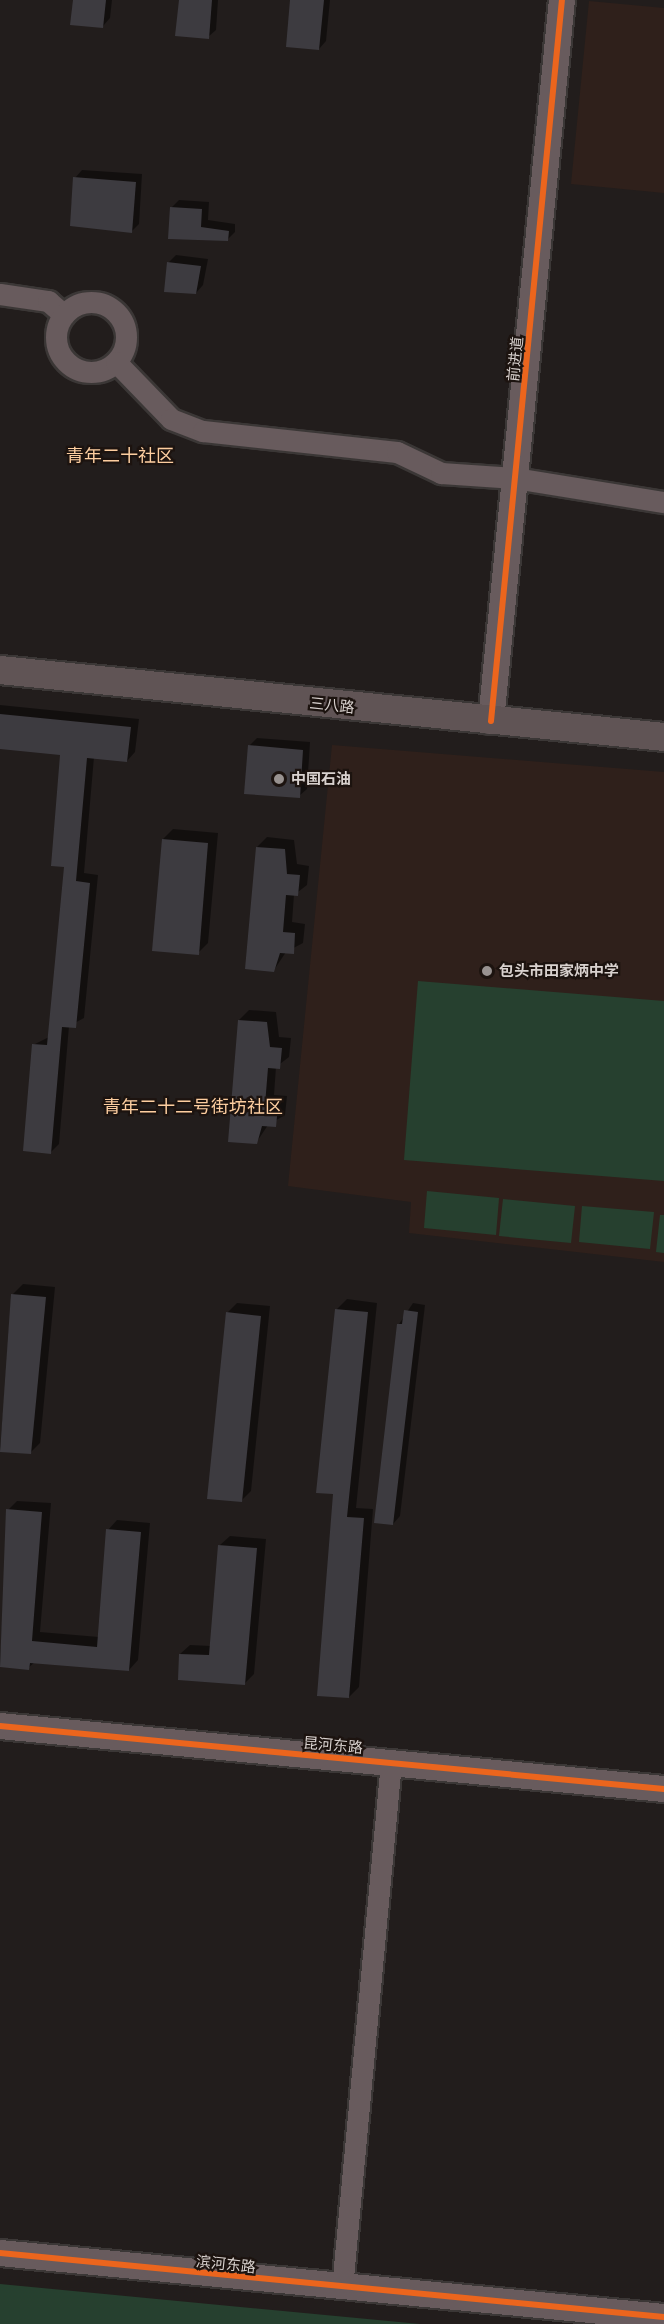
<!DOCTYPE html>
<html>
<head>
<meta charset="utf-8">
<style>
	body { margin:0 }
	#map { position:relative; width:664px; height:2324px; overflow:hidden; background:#221d1c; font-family:Barlow,"Noto Sans SC",sans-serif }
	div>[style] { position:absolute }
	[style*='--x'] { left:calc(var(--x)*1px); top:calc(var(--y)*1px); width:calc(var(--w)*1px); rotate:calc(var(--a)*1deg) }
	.built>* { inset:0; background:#2f201b }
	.green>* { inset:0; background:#26402f }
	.shadow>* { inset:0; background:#0007 }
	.building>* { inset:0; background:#3d3b40 }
	.roads { filter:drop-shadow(2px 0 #3b3736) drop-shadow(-2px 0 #3b3736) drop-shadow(0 2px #3b3736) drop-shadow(0 -2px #3b3736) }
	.minor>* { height:21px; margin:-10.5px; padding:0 10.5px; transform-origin:10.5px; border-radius:10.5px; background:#685b5d }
	.minor>.ring { margin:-10.5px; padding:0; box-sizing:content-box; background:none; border:21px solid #685b5d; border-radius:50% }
	.tertiary>* { height:26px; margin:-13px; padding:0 13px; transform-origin:13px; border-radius:13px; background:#685b5d }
	.secondary>* { height:28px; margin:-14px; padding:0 14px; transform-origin:14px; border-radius:14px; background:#605455 }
	.cycleway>* { height:6px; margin:-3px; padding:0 3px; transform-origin:3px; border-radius:3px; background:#eb651d }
	.dots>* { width:16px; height:16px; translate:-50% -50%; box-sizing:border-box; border:3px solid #1c130f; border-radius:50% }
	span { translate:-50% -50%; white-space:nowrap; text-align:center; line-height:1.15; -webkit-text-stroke:4.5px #1c130f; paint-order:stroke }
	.street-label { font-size:15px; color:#d8d1ce }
	.poi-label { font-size:15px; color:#d8d1ce; font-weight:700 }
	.left { translate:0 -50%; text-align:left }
	.quarter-label { font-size:18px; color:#fdcea0 }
</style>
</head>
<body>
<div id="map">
	<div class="built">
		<i style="clip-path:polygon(589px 1px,664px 8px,664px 193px,571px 184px)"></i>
		<i style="clip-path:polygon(332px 745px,664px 772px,664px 1262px,409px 1233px,411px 1202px,288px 1186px)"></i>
	</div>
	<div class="green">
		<i style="clip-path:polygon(418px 981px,664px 1001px,664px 1181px,404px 1160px)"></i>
		<i style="clip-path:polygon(427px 1191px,499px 1198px,496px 1235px,424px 1228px)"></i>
		<i style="clip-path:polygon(503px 1199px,575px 1206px,571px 1243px,499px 1236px)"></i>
		<i style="clip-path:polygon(582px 1206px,654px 1212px,650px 1249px,579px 1242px)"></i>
		<i style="clip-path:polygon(660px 1215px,664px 1215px,664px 1253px,656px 1252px)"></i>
		<i style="clip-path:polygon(0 2284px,420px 2324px,0 2324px)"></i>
	</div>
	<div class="shadow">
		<i style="clip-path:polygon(74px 0,112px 0,110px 18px,103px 26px)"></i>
		<i style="clip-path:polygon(180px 0,218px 0,216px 30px,208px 37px)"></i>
		<i style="clip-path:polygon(292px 0,330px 0,326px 41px,319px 49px)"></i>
		<i style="clip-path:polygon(82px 170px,142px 174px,139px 224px,131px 232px,75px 178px)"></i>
		<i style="clip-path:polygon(179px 200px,209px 202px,208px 220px,235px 224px,235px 232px,227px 240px,170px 238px,172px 207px)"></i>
		<i style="clip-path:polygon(176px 255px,208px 259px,203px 285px,196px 293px,168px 263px)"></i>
		<i style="clip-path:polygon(0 705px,139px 719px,135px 752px,127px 761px,94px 757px,84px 873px,98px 875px,84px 1018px,69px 1026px,59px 1144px,51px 1152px,33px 1045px,49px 1037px,66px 866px,62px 754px,0 748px)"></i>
		<i style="clip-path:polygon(257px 738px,310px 742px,307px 789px,299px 796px,249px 746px)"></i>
		<i style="clip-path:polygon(173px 829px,218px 833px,208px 943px,198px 953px,163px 839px)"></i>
		<i style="clip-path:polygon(267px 837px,294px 840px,297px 864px,309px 866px,307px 885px,294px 895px,292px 922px,305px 924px,303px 943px,286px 952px,274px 970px,257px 847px)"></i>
		<i style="clip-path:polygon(249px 1010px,276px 1012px,279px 1037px,291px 1038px,289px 1057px,276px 1067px,274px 1095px,287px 1096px,285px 1115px,268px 1125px,256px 1143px,239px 1020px)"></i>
		<i style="clip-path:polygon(23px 1284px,55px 1287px,40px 1443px,30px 1453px,0 1450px,13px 1294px)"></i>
		<i style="clip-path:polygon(347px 1299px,377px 1303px,356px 1508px,373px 1509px,359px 1687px,349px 1697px,337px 1309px)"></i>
		<i style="clip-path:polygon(237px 1303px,270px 1306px,251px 1491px,241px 1501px,227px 1313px)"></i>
		<i style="clip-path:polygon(413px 1303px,425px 1305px,400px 1516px,393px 1524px,399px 1324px)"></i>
		<i style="clip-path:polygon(17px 1501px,51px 1503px,40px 1632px,99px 1637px,108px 1530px,117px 1520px,150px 1523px,138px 1660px,129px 1670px,35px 1662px,28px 1668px,0 1666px,8px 1510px)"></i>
		<i style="clip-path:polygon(230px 1536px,266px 1539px,254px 1674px,244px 1684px,180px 1654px,190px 1645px,211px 1646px,220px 1545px)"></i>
	</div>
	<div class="building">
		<i style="clip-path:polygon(73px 0,106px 0,103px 28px,70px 25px)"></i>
		<i style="clip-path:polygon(179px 0,212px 0,209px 39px,175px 36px)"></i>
		<i style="clip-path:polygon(290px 0,324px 0,319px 50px,286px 47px)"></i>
		<i style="clip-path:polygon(73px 177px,136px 182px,132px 233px,70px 226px)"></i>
		<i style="clip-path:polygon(170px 207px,202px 209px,201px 227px,229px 231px,228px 241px,168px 239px)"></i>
		<i style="clip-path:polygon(167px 262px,201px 266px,196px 294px,164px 292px)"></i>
		<i style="clip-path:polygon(0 714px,131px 727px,127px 762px,87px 758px,76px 881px,90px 883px,76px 1028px,62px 1027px,51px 1154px,23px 1151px,32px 1044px,47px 1045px,64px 867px,51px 866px,60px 755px,0 749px)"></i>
		<i style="clip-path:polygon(248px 745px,303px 750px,300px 798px,244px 794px)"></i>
		<i style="clip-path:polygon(162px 839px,208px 843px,199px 955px,152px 951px)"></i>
		<i style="clip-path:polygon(256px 847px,285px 849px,287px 874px,300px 875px,298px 896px,286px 895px,283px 932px,295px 933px,294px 954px,280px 953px,274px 972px,245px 969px)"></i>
		<i style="clip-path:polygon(238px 1020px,267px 1022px,270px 1047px,282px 1048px,280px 1069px,268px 1068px,265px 1105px,278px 1106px,276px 1127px,262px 1126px,257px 1144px,228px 1142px)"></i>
		<i style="clip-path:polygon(11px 1294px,46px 1297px,31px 1454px,0 1452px)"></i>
		<i style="clip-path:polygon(335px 1309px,368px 1312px,347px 1517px,364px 1518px,349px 1698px,317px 1696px,333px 1494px,316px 1493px)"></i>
		<i style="clip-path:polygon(404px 1310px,418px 1312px,393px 1525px,374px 1523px,397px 1324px,402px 1324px)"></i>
		<i style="clip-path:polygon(226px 1312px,261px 1316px,242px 1502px,207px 1499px)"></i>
		<i style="clip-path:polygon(6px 1509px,42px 1512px,32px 1641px,97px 1647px,106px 1529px,141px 1532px,129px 1671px,30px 1663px,29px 1670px,0 1667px)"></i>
		<i style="clip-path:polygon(218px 1545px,257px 1548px,245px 1685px,178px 1680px,179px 1654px,209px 1655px)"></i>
	</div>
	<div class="roads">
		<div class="minor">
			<i style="--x:0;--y:294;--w:49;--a:8.3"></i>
			<i style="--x:48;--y:301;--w:21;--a:41"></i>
			<i class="ring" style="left:56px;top:302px;width:49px;height:49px"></i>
			<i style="--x:116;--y:362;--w:79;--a:46"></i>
			<i style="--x:171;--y:419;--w:34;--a:21"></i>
			<i style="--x:203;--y:431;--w:195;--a:6.2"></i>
			<i style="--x:397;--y:452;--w:49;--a:25.5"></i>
			<i style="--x:441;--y:473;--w:74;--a:3.9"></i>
			<i style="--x:515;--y:478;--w:151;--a:9.2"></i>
			<i style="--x:342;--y:2288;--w:528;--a:-84.68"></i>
		</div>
		<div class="tertiary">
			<i style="--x:491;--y:721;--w:724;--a:-84.38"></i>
			<i style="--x:0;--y:1726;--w:667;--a:5.42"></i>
			<i style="--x:0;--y:2253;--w:667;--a:5.51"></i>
		</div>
		<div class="secondary">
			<i style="--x:0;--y:670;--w:667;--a:5.76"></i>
		</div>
	</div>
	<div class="cycleway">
		<i style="--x:491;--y:721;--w:724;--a:-84.38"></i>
		<i style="--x:0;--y:1726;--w:667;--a:5.42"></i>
		<i style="--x:0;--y:2253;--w:667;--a:5.51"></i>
	</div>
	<div class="dots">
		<i style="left:279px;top:779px;background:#989290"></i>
		<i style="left:487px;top:971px;background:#989290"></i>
	</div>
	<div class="street-label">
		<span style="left:515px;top:359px;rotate:-84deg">前进道</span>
		<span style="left:332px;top:705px;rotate:6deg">三八路</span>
		<span style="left:333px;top:1745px;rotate:5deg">昆河东路</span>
		<span style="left:226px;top:2264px;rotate:6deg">滨河东路</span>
	</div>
	<div class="poi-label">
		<span class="left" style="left:291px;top:779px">中国石油</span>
		<span class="left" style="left:499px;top:971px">包头市田家炳中学</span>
	</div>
	<div class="quarter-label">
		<span style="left:120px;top:455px">青年二十社区</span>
		<span style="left:193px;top:1106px">青年二十二号街坊社区</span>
	</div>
</div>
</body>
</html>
